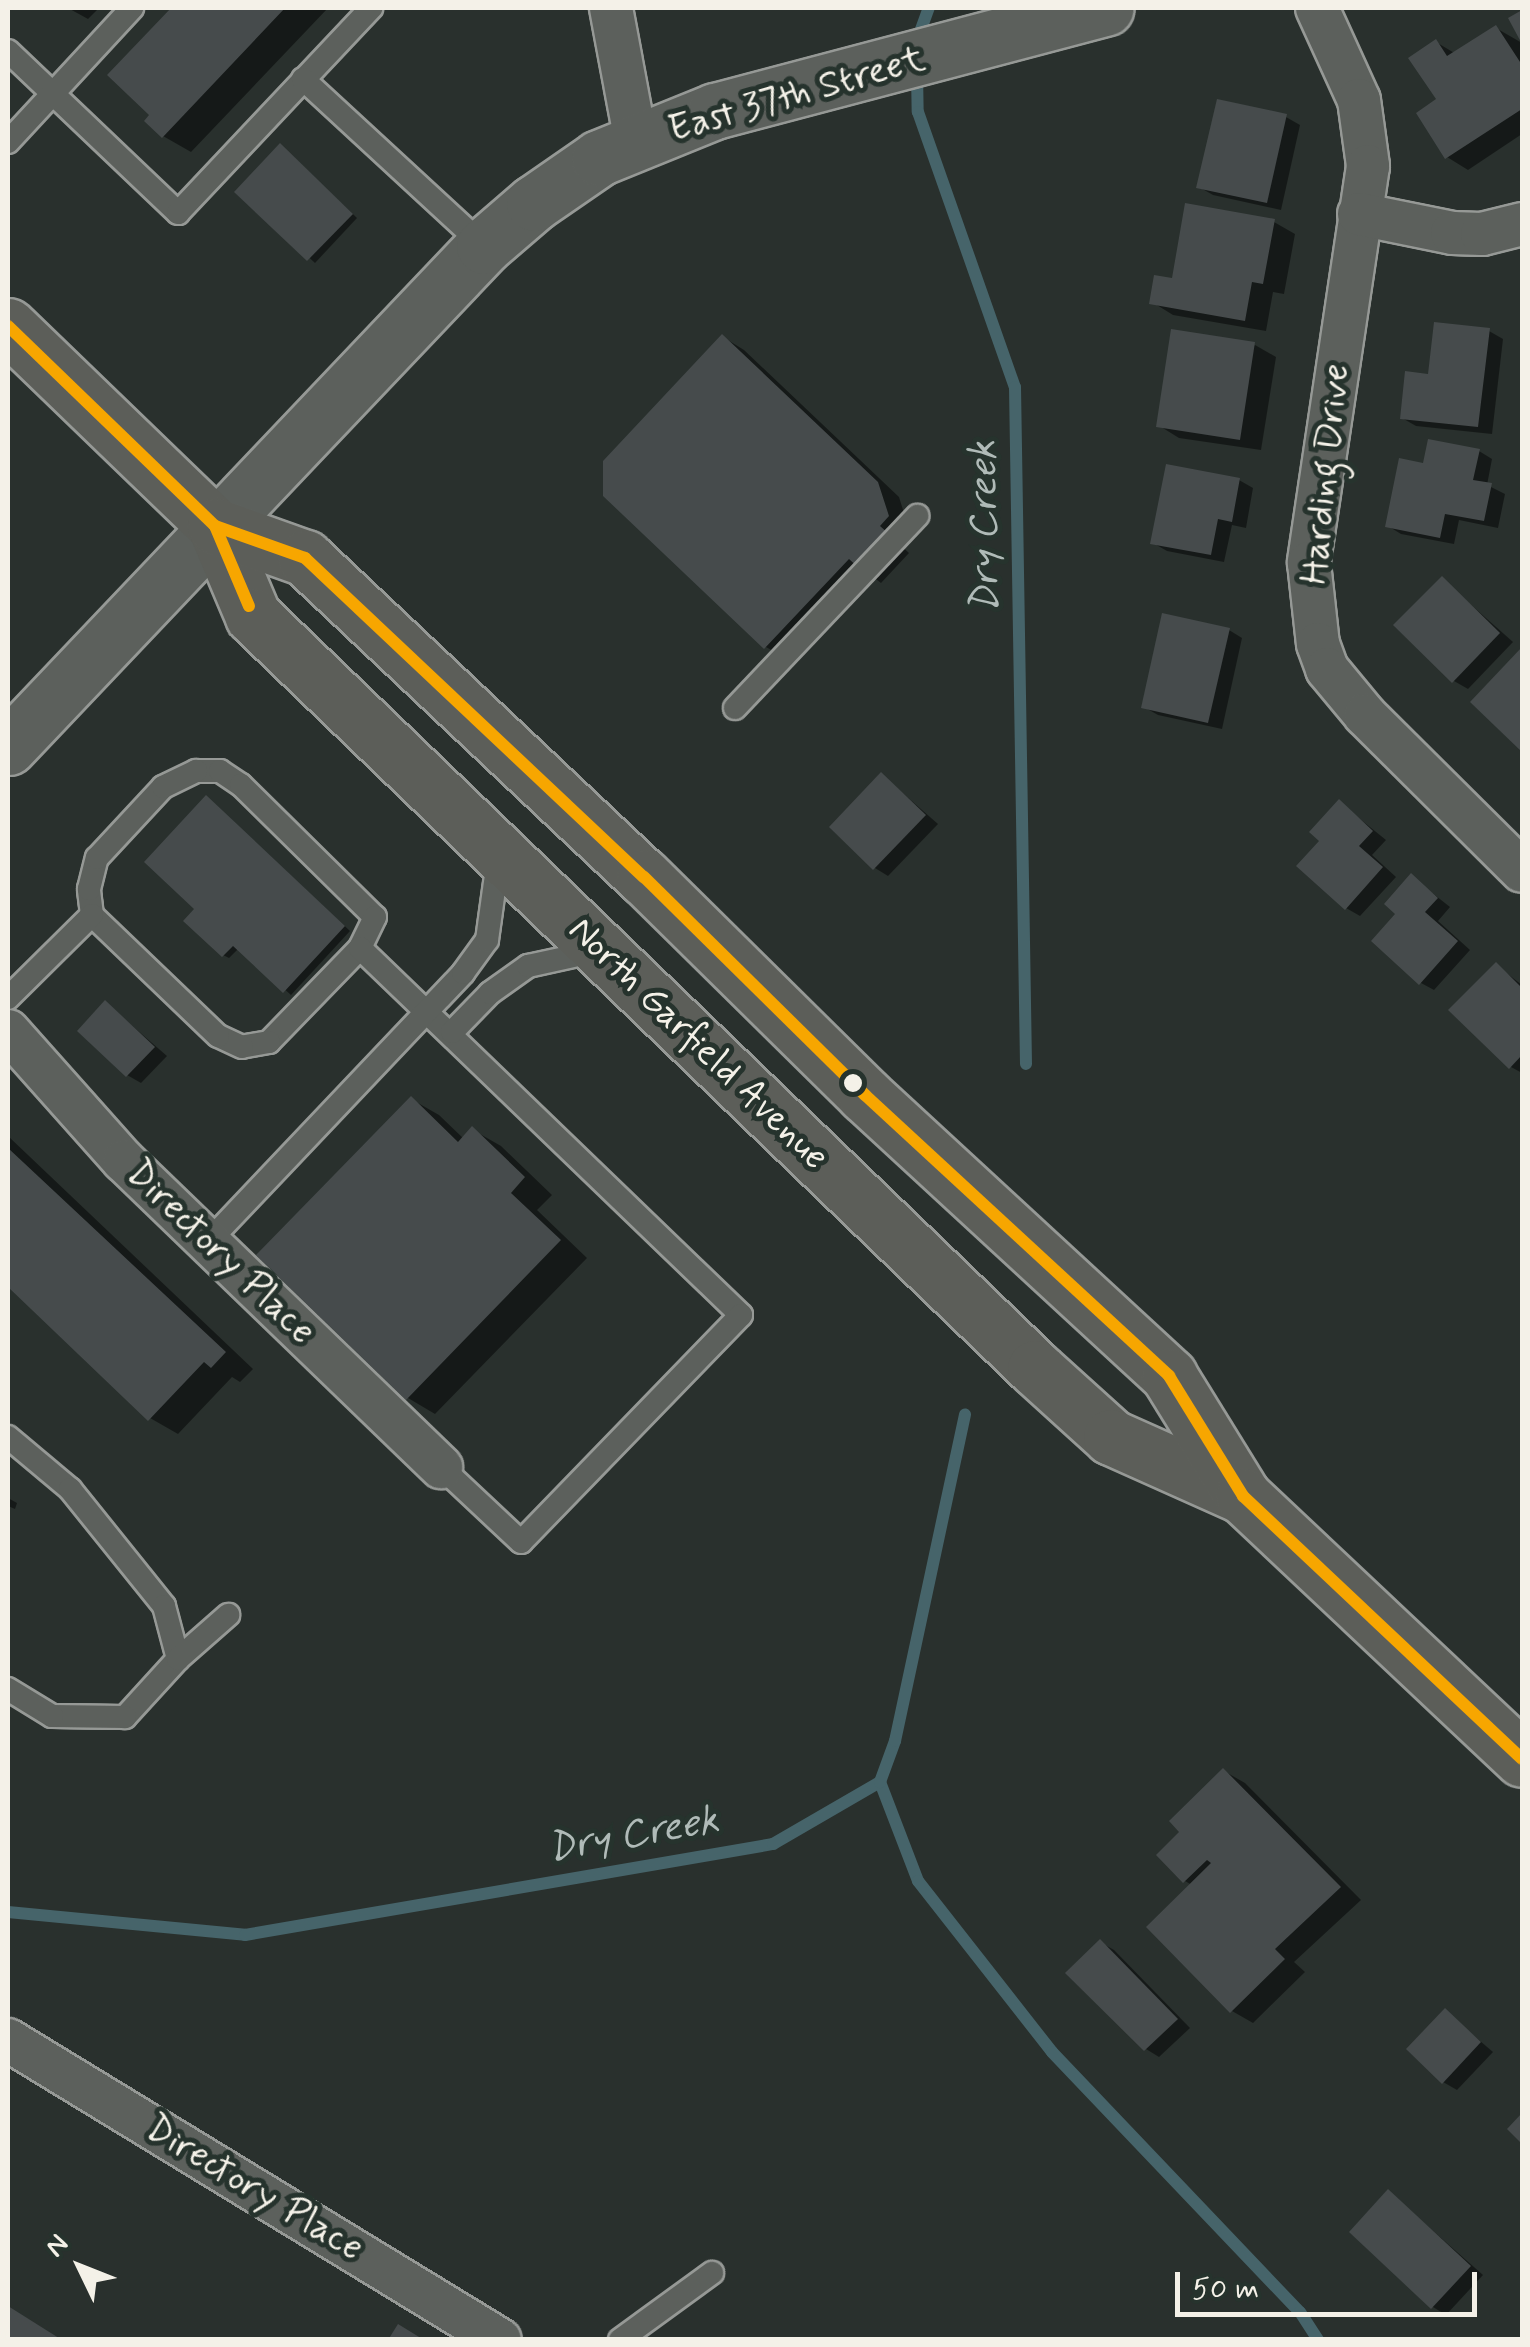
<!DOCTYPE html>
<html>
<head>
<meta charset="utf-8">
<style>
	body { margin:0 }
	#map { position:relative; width:1530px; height:2347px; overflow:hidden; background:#29302d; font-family:Mynerve,sans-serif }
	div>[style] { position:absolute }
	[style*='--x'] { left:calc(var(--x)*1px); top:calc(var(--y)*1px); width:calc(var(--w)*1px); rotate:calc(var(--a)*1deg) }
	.shadow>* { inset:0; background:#0007 }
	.stream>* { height:12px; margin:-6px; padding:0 6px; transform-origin:6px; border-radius:6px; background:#46646a }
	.building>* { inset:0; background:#464b4c }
	.roads { filter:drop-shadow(2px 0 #969996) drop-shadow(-2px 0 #969996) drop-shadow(0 2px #969996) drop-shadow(0 -2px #969996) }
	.lane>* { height:22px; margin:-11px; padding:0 11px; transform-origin:11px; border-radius:11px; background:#5c605c }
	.street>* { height:42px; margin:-21px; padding:0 21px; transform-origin:21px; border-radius:21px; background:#5c605c }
	.secondary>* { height:55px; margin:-27.5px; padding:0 27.5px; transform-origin:27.5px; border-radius:27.5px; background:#5c605c }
	.highway>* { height:55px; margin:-27.5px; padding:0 27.5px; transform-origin:27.5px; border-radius:27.5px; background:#5c5e59 }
	.bus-1>* { height:12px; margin:-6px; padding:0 6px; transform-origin:6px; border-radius:6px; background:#f7a600 }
	.dots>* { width:28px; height:28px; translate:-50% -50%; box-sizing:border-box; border:5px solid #26332d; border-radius:50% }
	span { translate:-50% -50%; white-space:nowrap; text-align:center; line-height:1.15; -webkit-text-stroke:10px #26332d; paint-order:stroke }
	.street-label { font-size:38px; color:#f4f1e8 }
	.water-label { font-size:40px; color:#b0bbb8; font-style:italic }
	.frame { position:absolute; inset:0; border:10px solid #f4f1e8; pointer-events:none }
	.north { position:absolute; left:30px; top:2217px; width:100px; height:100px; -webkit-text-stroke:8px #26332d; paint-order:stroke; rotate:313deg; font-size:28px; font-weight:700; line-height:40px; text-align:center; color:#f4f1e8 }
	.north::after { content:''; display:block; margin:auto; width:35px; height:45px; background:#f4f1e8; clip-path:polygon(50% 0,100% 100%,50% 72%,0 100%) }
	.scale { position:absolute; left:1175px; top:2272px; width:302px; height:45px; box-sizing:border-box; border:5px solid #f4f1e8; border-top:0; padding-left:12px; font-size:30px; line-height:35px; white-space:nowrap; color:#f4f1e8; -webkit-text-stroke:8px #26332d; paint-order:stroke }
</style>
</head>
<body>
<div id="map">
	<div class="shadow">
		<i style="clip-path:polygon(68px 8px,99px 8px,88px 19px)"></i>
		<i style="clip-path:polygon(174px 8px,328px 8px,191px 152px,163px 136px,153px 115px,110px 74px)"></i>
		<i style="clip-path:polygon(1496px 28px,1522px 43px,1522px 134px,1468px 170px,1447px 157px,1436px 42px,1456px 54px)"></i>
		<i style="clip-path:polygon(1286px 117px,1300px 125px,1281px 210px,1213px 195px,1199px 187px)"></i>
		<i style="clip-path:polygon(286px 150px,357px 218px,315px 263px,237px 191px)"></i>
		<i style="clip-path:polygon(1274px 222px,1295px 234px,1284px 294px,1273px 292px,1266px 331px,1173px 315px,1152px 302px,1174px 280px)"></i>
		<i style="clip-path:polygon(1489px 331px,1503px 339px,1492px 434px,1416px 426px,1402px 418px,1430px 377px)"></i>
		<i style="clip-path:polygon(723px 337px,744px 350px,899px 497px,909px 529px,897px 542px,909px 553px,881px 583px,868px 573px,787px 659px,766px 647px)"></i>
		<i style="clip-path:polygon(1255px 345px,1276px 357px,1261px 450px,1179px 438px,1158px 425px)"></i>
		<i style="clip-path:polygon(1479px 451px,1492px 459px,1487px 485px,1505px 494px,1498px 528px,1459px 520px,1454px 544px,1401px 534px,1388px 526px,1425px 466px)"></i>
		<i style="clip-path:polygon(1239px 480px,1253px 488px,1246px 528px,1232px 525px,1224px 562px,1167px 551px,1153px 543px)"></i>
		<i style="clip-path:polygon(1442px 579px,1513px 642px,1468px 689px,1454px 681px)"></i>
		<i style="clip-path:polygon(1229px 630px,1242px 638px,1222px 729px,1158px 715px,1144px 707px)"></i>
		<i style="clip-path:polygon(882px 775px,938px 824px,888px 876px,875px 868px)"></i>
		<i style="clip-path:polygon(212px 802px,350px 931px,291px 995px,239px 948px,229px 958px,223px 955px,197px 909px)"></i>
		<i style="clip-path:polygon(1339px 802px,1386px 840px,1372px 855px,1396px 877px,1360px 916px,1346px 908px,1323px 840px)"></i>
		<i style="clip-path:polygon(1412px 877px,1450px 907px,1438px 921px,1470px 950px,1434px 990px,1421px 983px,1399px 914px)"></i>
		<i style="clip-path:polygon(1496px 965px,1522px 985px,1522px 1073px,1511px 1067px)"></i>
		<i style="clip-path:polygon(106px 1003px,167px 1056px,141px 1083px,127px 1075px)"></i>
		<i style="clip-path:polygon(411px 1099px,439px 1115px,464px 1139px,473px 1130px,501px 1146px,552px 1195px,537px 1210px,587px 1258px,435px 1414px,408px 1398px,260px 1255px)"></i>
		<i style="clip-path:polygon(8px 1136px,253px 1369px,240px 1382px,232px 1377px,178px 1434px,150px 1418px,8px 1283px)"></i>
		<i style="clip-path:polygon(8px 1498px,17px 1503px,15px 1509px,8px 1506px)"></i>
		<i style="clip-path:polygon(1224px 1771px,1245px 1783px,1361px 1900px,1294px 1962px,1305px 1972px,1253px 2023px,1232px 2011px,1192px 1885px,1185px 1881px,1179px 1835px)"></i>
		<i style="clip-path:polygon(1100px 1942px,1114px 1950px,1190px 2028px,1159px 2057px,1146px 2049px)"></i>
		<i style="clip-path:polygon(1445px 2011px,1493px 2052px,1457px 2090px,1443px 2082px)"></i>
		<i style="clip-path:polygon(1389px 2192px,1483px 2275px,1446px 2315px,1433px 2307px)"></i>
	</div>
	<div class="stream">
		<i style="--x:916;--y:43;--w:37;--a:-70"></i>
		<i style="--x:917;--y:73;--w:39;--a:89"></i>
		<i style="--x:918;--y:112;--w:292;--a:70.6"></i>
		<i style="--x:1015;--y:387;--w:677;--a:89.07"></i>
		<i style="--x:880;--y:1782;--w:106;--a:69"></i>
		<i style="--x:918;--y:1881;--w:217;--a:51.9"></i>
		<i style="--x:1052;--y:2052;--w:359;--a:46.4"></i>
		<i style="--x:1300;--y:2312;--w:33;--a:57"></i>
		<i style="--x:8;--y:1912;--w:238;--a:5.5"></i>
		<i style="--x:245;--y:1935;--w:536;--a:-9.78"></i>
		<i style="--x:773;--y:1844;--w:124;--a:-30.1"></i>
		<i style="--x:880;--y:1782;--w:44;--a:-69.9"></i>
		<i style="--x:895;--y:1741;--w:334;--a:-77.9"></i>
	</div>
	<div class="building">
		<i style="clip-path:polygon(171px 8px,285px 8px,162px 138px,144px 121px,149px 115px,107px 75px)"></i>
		<i style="clip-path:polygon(1522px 10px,1522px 44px,1508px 18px)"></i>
		<i style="clip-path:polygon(1496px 25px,1522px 65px,1522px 109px,1445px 159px,1416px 113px,1436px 99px,1408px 58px,1436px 39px,1447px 56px)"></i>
		<i style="clip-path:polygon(1217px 99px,1287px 114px,1267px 203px,1196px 188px)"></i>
		<i style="clip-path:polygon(280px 143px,353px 214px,307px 261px,234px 192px)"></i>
		<i style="clip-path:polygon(1185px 203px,1275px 219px,1263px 284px,1252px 282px,1245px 321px,1149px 304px,1154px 275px,1172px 278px)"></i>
		<i style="clip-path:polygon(1434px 322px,1490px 328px,1478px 427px,1400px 419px,1405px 371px,1428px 374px)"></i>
		<i style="clip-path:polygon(1171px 329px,1255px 342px,1240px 440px,1156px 427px)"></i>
		<i style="clip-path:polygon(722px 334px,878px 482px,889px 516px,880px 526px,905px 548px,873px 581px,849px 559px,764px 649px,603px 496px,603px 461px)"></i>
		<i style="clip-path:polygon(1428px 439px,1480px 449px,1473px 480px,1492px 483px,1484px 521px,1445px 514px,1440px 538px,1385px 527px,1399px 458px,1423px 463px)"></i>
		<i style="clip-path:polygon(1166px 464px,1240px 478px,1232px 522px,1218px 519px,1211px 555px,1150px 544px)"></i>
		<i style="clip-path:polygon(1442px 576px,1500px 633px,1452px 683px,1393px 625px)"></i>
		<i style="clip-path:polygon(1162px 613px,1230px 628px,1208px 723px,1141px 708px)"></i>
		<i style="clip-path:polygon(1522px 647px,1522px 752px,1470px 702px)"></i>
		<i style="clip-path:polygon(881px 772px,926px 815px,873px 870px,829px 827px)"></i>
		<i style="clip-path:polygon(206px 795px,345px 926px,283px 993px,233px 946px,222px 957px,183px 921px,194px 909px,144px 862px)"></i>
		<i style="clip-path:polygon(1339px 799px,1373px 831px,1359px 846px,1383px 867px,1345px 910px,1296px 866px,1319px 841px,1309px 832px)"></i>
		<i style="clip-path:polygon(1411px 873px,1438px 898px,1425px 912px,1458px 941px,1419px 985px,1371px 941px,1395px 914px,1384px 904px)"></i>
		<i style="clip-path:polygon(1496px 962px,1522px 988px,1522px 1055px,1509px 1069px,1448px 1010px)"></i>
		<i style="clip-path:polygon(105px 1000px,155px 1047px,126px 1077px,77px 1031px)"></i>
		<i style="clip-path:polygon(411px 1096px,458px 1142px,472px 1126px,525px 1177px,511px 1193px,561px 1240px,406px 1400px,256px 1255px)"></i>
		<i style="clip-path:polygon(8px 1148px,226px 1352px,211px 1368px,204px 1362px,148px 1421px,8px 1287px)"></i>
		<i style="clip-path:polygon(1223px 1768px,1341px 1887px,1275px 1949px,1285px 1959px,1230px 2013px,1146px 1927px,1211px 1863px,1207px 1860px,1183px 1883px,1156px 1855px,1179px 1832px,1169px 1821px)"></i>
		<i style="clip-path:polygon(1100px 1939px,1178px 2019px,1144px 2051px,1065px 1973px)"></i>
		<i style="clip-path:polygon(1445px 2008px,1481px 2042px,1442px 2084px,1406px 2049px)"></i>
		<i style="clip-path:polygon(1522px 2113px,1522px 2140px,1521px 2143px,1507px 2129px)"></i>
		<i style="clip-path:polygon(1388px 2189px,1471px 2266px,1431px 2309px,1349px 2232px)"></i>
		<i style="clip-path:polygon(8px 2306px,62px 2340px,8px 2340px)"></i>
		<i style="clip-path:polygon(398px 2324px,424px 2340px,388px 2340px)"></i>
	</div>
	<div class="roads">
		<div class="lane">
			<i style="--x:8;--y:51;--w:235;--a:43.6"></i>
			<i style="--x:178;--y:213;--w:282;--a:-46.7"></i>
			<i style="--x:303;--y:79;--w:246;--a:42.7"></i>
			<i style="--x:8;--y:142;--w:183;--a:-47.2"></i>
			<i style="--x:735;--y:708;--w:265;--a:-46.5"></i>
			<i style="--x:196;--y:771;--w:24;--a:0"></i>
			<i style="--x:220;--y:771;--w:25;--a:34"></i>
			<i style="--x:241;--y:785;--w:188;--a:44.6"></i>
			<i style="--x:375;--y:917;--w:34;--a:116"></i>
			<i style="--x:360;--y:948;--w:131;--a:134.1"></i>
			<i style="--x:269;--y:1042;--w:27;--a:170"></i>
			<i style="--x:242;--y:1047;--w:26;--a:-155"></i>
			<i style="--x:218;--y:1036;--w:175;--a:-136.2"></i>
			<i style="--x:92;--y:915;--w:26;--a:-97"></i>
			<i style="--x:89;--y:889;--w:32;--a:-76"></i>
			<i style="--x:97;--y:858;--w:97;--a:-47.1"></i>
			<i style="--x:163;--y:787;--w:37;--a:-26"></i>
			<i style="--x:360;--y:948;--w:529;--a:43.93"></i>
			<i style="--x:741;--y:1315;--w:316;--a:134.1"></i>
			<i style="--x:521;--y:1542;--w:110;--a:-136.8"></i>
			<i style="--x:8;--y:998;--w:118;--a:-44.7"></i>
			<i style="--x:452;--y:1032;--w:54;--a:-45.7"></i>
			<i style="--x:490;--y:993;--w:47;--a:-35.4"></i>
			<i style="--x:528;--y:966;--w:71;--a:-12.3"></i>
			<i style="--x:208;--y:1242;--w:371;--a:-46.5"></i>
			<i style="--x:463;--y:973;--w:41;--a:-54"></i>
			<i style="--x:487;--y:940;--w:80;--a:-82.1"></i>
			<i style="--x:8;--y:1437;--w:81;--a:40"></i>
			<i style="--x:70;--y:1489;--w:150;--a:51.2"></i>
			<i style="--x:164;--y:1606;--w:55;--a:75.2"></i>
			<i style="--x:178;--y:1659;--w:79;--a:132.4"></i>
			<i style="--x:125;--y:1717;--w:73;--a:-179.2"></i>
			<i style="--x:52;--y:1716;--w:52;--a:-148.5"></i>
			<i style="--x:178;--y:1659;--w:67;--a:-41.3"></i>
			<i style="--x:620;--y:2340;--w:114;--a:-36.1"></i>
		</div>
		<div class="street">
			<i style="--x:611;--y:8;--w:135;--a:79.4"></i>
			<i style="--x:1317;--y:8;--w:101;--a:65.5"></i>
			<i style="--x:1359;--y:100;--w:67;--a:82.2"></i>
			<i style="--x:1368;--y:166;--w:401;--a:98.5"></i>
			<i style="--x:1309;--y:563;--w:81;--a:83.7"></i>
			<i style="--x:1318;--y:644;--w:27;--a:70"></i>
			<i style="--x:1327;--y:669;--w:60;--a:50.4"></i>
			<i style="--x:1365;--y:715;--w:221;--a:44.8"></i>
			<i style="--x:1359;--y:214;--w:95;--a:11.5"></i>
			<i style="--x:1452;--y:233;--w:30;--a:2"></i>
			<i style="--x:1482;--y:234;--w:41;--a:-14"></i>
			<i style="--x:8;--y:1031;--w:174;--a:48.3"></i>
			<i style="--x:124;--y:1161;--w:441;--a:44"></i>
			<i style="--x:8;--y:2040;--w:576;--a:31.37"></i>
		</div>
		<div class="secondary">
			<i style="--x:8;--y:747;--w:691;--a:-46.47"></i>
			<i style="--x:484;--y:246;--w:66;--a:-40.7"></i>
			<i style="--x:534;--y:203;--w:79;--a:-34.7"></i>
			<i style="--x:599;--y:158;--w:125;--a:-22.1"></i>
			<i style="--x:715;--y:111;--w:404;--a:-14.8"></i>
		</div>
		<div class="highway">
			<i style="--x:8;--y:326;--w:288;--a:44"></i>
			<i style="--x:215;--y:526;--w:98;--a:67.1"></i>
			<i style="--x:253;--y:616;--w:1085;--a:43.88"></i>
			<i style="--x:1035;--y:1368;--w:103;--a:42.2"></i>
			<i style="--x:1111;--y:1437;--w:145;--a:24.1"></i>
			<i style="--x:215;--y:526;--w:96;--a:19.6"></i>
			<i style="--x:305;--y:558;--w:465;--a:43.3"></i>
			<i style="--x:644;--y:877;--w:310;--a:44.6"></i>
			<i style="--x:865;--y:1095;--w:414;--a:42.7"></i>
			<i style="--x:1169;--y:1376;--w:141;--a:58.3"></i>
			<i style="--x:1243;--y:1496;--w:383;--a:43.3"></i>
		</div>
	</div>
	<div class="bus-1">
		<i style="--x:8;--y:326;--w:288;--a:44"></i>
		<i style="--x:215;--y:526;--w:87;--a:67"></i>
		<i style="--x:215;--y:526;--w:96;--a:19.6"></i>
		<i style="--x:305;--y:558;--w:465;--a:43.3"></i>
		<i style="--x:644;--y:877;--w:310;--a:44.6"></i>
		<i style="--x:865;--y:1095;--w:414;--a:42.7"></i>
		<i style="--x:1169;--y:1376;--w:141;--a:58.3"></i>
		<i style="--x:1243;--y:1496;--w:383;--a:43.3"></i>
	</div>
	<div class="dots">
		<i style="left:853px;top:1083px;background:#f4f1e8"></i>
	</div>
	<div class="street-label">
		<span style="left:797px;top:95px;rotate:-16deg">East 37th Street</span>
		<span style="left:1326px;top:474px;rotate:-84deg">Harding Drive</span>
		<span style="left:698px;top:1044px;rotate:44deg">North Garfield Avenue</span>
		<span style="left:220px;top:1253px;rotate:44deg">Directory Place</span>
		<span style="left:254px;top:2189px;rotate:31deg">Directory Place</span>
	</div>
	<div class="water-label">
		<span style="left:985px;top:527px;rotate:-91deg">Dry Creek</span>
		<span style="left:633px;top:1835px;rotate:-10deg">Dry Creek</span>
	</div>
	<div class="frame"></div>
	<div class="north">N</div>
	<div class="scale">50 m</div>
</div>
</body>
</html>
